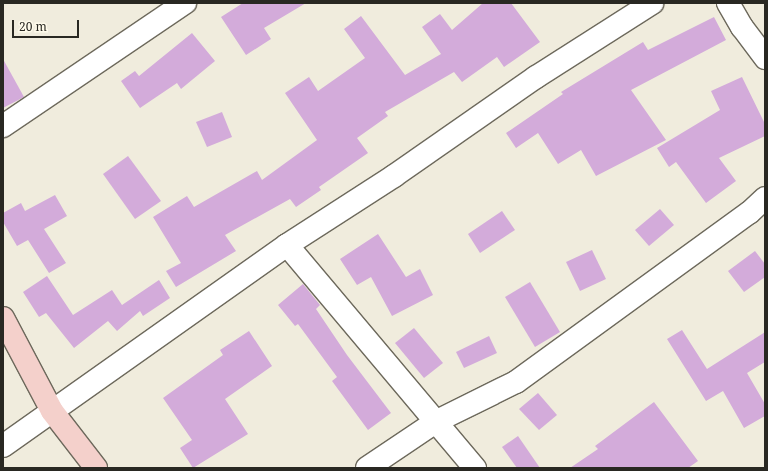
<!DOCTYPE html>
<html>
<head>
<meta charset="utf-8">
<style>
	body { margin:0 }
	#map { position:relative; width:768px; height:471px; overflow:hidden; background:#f0ecdd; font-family:"Noto Serif",serif }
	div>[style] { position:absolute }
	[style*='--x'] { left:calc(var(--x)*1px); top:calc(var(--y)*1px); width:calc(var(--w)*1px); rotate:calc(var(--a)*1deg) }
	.building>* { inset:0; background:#d3abda }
	.roads { filter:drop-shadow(1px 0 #6d695c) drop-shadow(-1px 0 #6d695c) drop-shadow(0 1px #6d695c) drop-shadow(0 -1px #6d695c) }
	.street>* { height:22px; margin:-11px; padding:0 11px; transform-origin:11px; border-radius:11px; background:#fff }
	.secondary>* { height:22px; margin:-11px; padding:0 11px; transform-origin:11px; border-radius:11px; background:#f4d0cb }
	span { translate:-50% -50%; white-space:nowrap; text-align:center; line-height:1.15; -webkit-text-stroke:3px #fefaea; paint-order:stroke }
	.frame { position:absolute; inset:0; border:4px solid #292822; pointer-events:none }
	.scale { position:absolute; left:12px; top:20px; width:67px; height:18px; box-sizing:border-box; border:2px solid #292822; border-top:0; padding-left:5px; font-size:12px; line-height:14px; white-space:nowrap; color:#292822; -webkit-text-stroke:3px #fefaea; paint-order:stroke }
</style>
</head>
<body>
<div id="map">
	<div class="building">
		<i style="clip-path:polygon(243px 3px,306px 3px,264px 28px,271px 39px,246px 55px,221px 17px)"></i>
		<i style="clip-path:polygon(483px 3px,511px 3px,540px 42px,504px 67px,497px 57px,462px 82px,454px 72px,385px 112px,388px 116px,357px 138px,368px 153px,319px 187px,321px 190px,296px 207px,290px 199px,225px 235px,236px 251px,176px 287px,166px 271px,181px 263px,153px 217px,187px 196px,194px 207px,257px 171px,262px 180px,317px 140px,285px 93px,309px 77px,318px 91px,365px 58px,344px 29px,361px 16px,405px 75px,441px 54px,422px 27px,440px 14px,452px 30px)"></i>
		<i style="clip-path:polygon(714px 17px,726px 40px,631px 90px,666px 140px,596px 176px,581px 150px,558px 164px,538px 133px,516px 148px,506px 133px,563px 94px,561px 92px,643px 42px,648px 50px)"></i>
		<i style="clip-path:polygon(192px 33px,215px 61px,181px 89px,177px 83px,140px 108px,121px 81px,135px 71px,139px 76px)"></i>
		<i style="clip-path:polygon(3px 59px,24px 97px,3px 108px)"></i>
		<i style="clip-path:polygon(742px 77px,765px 124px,765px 136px,719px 158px,736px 181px,706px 203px,676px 162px,669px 167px,657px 148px,720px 110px,711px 91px)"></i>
		<i style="clip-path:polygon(222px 112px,232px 137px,207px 147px,196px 122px)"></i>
		<i style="clip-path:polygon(128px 156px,161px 201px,135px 219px,103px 174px)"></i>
		<i style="clip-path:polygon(55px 195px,67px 216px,44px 229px,66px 263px,49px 273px,28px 240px,17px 246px,3px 222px,3px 213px,21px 203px,25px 211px)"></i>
		<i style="clip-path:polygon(660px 209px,674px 225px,649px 246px,635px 230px)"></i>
		<i style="clip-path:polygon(502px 211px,515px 230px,480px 253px,468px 234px)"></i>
		<i style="clip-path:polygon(378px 234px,406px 277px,420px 269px,433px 295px,392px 316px,371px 277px,357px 285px,340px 259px)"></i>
		<i style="clip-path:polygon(592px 250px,606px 279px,580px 291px,566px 262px)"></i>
		<i style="clip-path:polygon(755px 251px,765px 264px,765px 277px,744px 292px,728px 271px)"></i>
		<i style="clip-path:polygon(47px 276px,73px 315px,112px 290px,122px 305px,159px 280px,170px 298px,143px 316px,140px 311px,117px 331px,108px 321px,74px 348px,46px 313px,39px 317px,23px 292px)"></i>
		<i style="clip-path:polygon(530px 282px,560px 332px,535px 347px,505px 297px)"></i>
		<i style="clip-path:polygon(303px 284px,320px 305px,316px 309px,347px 355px,391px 413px,368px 430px,332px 381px,337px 377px,298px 324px,295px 326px,278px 305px)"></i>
		<i style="clip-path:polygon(414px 328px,443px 363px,424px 378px,395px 343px)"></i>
		<i style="clip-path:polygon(682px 330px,707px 369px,765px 332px,765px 362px,747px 373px,765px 404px,765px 416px,744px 428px,723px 391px,706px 401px,667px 339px)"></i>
		<i style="clip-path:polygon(249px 331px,272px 366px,225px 399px,248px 434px,193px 468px,180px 448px,192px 440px,163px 398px,223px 355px,220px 350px)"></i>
		<i style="clip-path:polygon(489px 336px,497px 353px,464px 368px,456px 352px)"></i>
		<i style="clip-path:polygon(538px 393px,557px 415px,539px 430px,519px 409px)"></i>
		<i style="clip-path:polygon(654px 402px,698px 461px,688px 468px,570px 468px,598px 449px,595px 446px)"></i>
		<i style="clip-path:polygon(518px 436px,540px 468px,517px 468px,502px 447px)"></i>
	</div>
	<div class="roads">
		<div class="street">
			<i style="--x:728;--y:3;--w:28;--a:60"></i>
			<i style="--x:742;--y:27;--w:39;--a:53"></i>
			<i style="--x:3;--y:126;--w:220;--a:-34.1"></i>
			<i style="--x:287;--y:245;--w:292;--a:49.9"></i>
			<i style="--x:3;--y:446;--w:348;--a:-35.3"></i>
			<i style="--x:287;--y:245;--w:127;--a:-32.8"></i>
			<i style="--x:394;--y:176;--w:173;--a:-34.9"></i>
			<i style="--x:536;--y:77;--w:138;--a:-32.5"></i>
			<i style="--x:367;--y:468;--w:84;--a:-33.9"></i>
			<i style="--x:437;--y:421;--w:88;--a:-26.3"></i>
			<i style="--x:516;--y:382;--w:288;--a:-36"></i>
			<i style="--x:749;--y:213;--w:22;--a:-43"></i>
		</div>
		<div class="secondary">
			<i style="--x:3;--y:318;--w:105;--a:62.2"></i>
			<i style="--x:52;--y:411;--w:72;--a:52.3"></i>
		</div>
	</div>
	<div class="frame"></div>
	<div class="scale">20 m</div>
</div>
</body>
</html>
